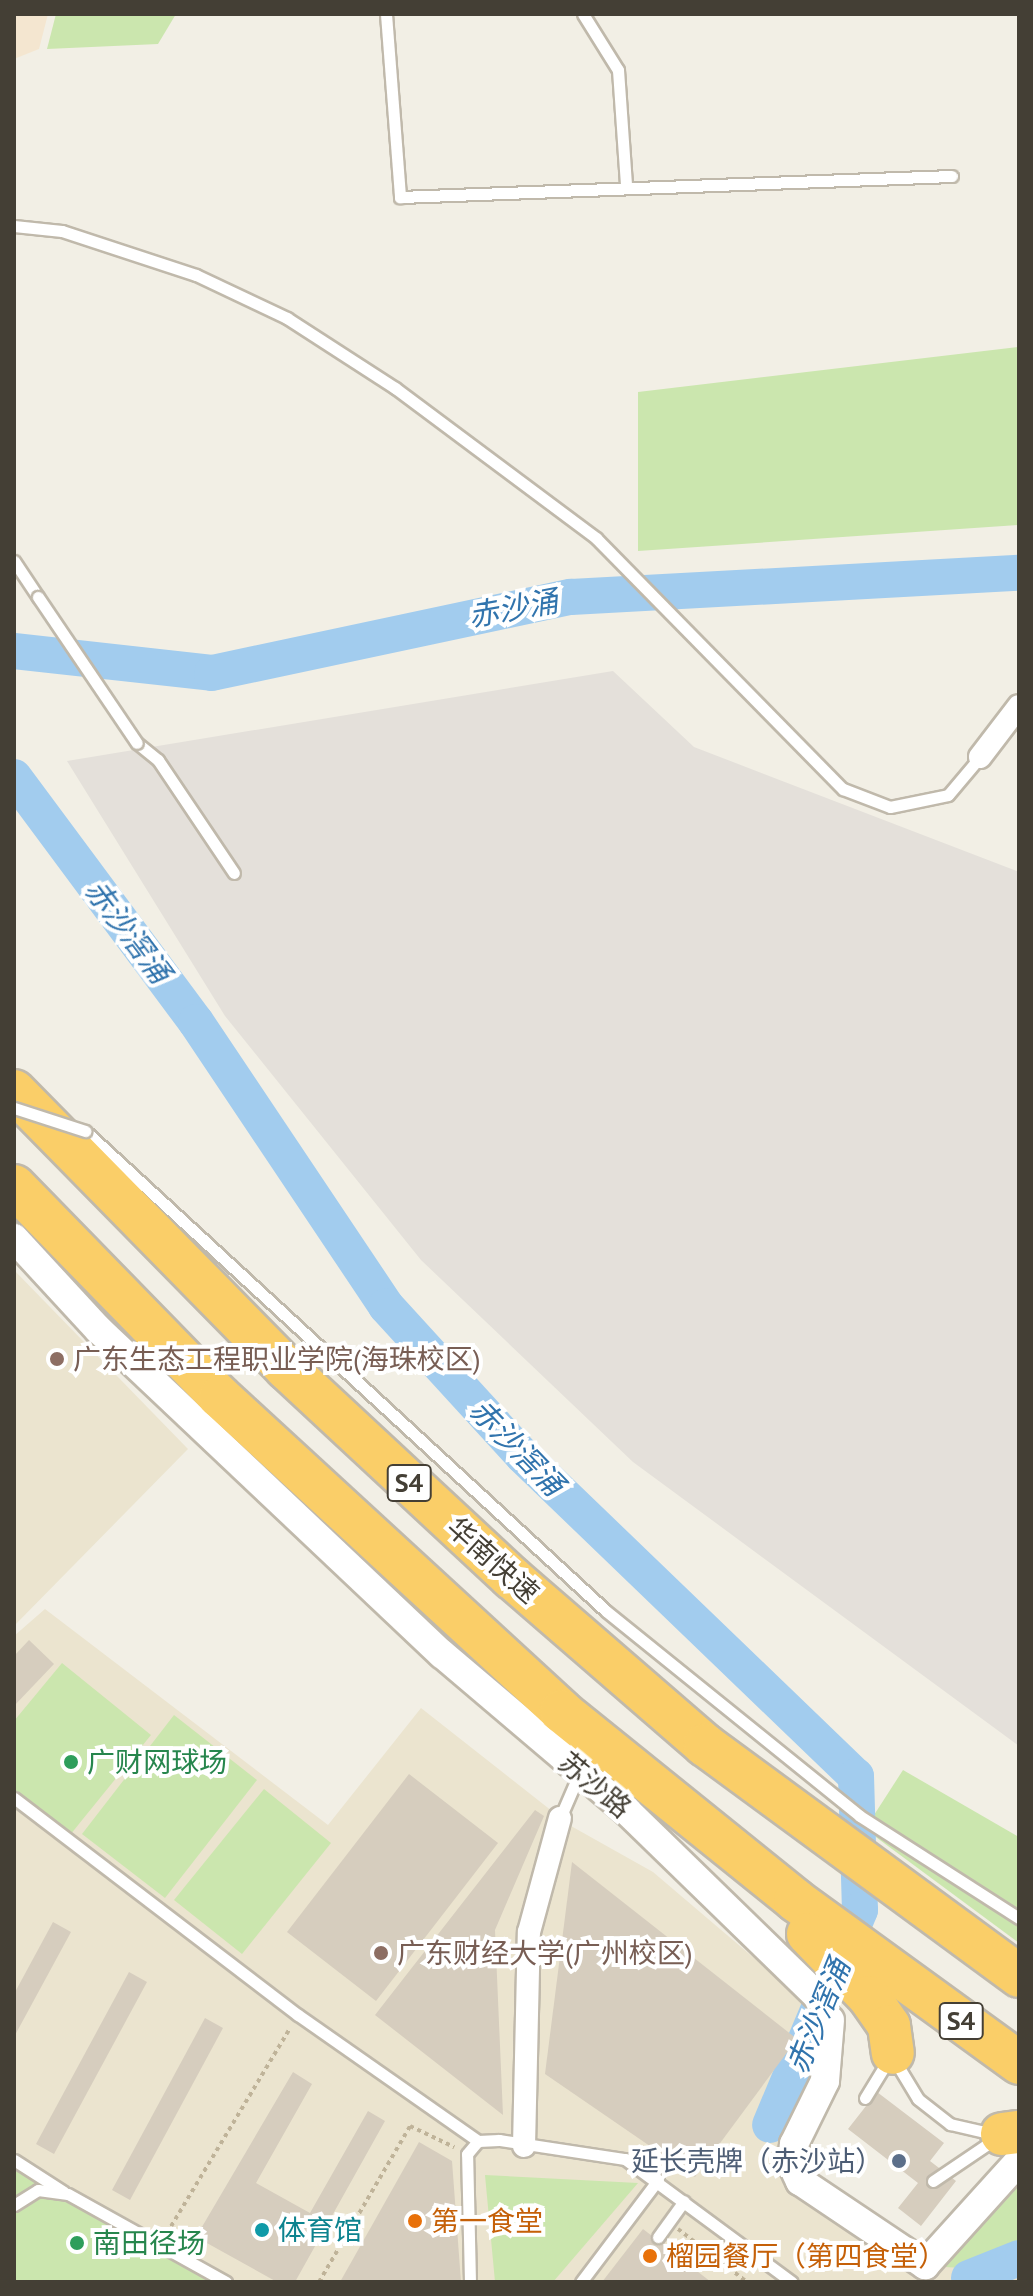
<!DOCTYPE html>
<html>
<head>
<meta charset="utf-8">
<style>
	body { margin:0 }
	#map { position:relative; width:1033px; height:2296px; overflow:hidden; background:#f2efe5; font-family:"PT Sans","Noto Sans SC",sans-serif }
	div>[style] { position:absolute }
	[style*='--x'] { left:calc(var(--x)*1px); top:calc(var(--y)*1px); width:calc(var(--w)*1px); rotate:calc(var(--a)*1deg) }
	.commercial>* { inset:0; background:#f4e6d0 }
	.industrial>* { inset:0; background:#e4e0da }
	.education>* { inset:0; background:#ebe4cf }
	.green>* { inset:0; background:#cbe6ae }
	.river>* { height:36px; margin:-18px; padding:0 18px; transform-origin:18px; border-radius:18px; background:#a2ccee }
	.building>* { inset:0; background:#d6cdbe }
	.path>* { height:4px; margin-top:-2px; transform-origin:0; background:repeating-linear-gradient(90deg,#bfb399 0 4px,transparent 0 8px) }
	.roads { filter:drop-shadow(2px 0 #c0b9ab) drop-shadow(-2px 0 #c0b9ab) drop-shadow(0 2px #c0b9ab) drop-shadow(0 -2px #c0b9ab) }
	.service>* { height:11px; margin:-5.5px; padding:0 5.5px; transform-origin:5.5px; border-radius:5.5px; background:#fff }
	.minor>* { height:22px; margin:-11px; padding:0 11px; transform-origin:11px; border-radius:11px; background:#fff }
	.tertiary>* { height:28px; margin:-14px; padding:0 14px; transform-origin:14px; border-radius:14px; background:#fff }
	.motorway>* { height:42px; margin:-21px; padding:0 21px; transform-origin:21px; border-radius:21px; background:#face68 }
	.bridges { filter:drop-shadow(2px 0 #c0b9ab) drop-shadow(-2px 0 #c0b9ab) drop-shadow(0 2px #c0b9ab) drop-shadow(0 -2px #c0b9ab) }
	.service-bridge>* { height:11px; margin:-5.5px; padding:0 5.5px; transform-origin:5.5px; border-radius:5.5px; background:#fff }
	.dots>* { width:22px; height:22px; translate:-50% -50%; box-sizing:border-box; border:4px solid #fff; border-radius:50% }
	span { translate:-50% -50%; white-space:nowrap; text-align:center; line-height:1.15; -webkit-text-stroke:8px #fff; paint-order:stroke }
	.shield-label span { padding:2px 6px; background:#fff; border:2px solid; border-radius:6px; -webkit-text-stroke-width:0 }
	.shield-label { font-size:26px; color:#443f35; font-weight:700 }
	.education-label { font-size:28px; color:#785e54 }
	.left { translate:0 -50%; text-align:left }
	.street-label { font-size:28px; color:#443f35 }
	.leisure-label { font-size:28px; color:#27864d }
	.service-label { font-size:28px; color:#4e5e75 }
	.right { translate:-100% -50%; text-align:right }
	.food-label { font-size:28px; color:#c56008 }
	.culture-label { font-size:28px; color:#0d838f }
	.water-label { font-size:30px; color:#3174ad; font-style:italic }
	.frame { position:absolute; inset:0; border:16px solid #443f35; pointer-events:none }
</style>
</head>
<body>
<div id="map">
	<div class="commercial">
		<i style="clip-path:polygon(14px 14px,48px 14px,39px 49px,14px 59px)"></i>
	</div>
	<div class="industrial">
		<i style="clip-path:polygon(613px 671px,694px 747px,1019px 872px,1019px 1746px,633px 1462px,421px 1260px,225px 1016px,67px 761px)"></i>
	</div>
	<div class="education">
		<i style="clip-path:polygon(14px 1270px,188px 1449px,14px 1626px)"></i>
		<i style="clip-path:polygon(45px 1609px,328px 1825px,421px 1708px,571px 1826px,653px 1872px,814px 2009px,821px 2024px,793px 2186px,919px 2274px,1019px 2166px,1019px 2282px,14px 2282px,14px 1636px)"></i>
	</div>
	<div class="green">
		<i style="clip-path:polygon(56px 14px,176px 14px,158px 44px,47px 49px)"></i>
		<i style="clip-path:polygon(1019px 347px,1019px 525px,638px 551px,638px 392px)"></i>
		<i style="clip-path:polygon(62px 1663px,151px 1735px,70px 1835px,14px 1789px,14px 1721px)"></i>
		<i style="clip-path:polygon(174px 1715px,257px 1780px,165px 1898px,82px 1834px)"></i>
		<i style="clip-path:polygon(903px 1770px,1019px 1837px,1019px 1943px,865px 1829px)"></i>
		<i style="clip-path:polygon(264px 1789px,331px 1843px,242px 1954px,174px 1900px)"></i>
		<i style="clip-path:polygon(14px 2170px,209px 2278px,216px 2282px,14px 2282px)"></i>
		<i style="clip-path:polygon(1019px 2172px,1019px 2241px,962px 2268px,945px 2267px)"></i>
		<i style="clip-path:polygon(485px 2175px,638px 2183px,553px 2282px,495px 2282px)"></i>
	</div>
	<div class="river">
		<i style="--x:14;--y:651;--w:199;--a:6.3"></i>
		<i style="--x:212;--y:673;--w:367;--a:-12"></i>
		<i style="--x:571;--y:597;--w:449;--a:-3.1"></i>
		<i style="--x:14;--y:777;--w:305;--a:53.4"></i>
		<i style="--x:196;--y:1022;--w:342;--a:56.2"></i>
		<i style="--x:386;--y:1306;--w:203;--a:47.6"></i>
		<i style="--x:523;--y:1456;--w:462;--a:43.9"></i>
		<i style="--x:856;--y:1776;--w:134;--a:88.3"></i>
		<i style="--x:860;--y:1910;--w:233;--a:112.7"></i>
		<i style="--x:969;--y:2278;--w:54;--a:-21.8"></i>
	</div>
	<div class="building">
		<i style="clip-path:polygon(29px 1640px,54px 1664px,14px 1706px,14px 1656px)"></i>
		<i style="clip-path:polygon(409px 1774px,498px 1843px,376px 2001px,287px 1932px)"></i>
		<i style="clip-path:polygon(535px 1810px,544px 1816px,495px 1930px,503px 2115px,375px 2015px)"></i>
		<i style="clip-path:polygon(572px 1862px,797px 2039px,695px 2177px,545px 2074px)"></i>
		<i style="clip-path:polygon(53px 1922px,71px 1932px,14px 2037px,14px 1994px)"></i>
		<i style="clip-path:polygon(129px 1972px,147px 1982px,54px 2154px,36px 2144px)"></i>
		<i style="clip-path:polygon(205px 2018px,223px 2028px,130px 2200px,112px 2190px)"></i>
		<i style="clip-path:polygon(293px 2072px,312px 2084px,256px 2183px,310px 2213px,368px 2111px,385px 2121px,295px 2282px,277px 2282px,196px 2237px)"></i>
		<i style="clip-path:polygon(877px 2092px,944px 2143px,930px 2161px,956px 2181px,921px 2226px,898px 2208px,918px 2183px,848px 2129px)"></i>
		<i style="clip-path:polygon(419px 2142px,452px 2161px,461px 2282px,340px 2282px)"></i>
		<i style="clip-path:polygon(643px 2229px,711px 2282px,602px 2282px)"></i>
	</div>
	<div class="path">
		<i style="--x:678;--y:2229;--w:87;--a:37.5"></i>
		<i style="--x:167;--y:2233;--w:239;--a:-59"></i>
		<i style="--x:319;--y:2282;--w:181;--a:-59.7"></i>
		<i style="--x:410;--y:2126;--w:49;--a:25.5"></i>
	</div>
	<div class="roads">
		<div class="service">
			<i style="--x:386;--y:14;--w:184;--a:85.6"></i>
			<i style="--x:400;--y:197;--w:552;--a:-2.18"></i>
			<i style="--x:583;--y:14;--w:66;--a:58"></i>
			<i style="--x:618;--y:70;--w:115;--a:86"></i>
			<i style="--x:14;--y:226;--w:48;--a:5.9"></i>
			<i style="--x:62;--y:231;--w:141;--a:18.2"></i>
			<i style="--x:196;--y:275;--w:101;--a:25.3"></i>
			<i style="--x:287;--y:318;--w:129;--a:32.9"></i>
			<i style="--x:395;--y:388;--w:251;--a:36.7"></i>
			<i style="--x:596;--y:538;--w:352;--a:45.5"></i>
			<i style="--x:843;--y:789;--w:50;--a:21"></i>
			<i style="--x:890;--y:807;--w:59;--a:-11.7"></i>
			<i style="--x:948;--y:795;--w:50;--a:-49.9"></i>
			<i style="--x:14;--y:561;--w:43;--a:56.3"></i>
			<i style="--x:137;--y:743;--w:27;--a:39"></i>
			<i style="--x:158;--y:760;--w:136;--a:56.1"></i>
			<i style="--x:85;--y:1131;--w:708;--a:42.65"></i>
			<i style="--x:606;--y:1611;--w:326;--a:38.9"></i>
			<i style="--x:860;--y:1816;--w:189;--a:32.7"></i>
			<i style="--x:14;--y:1798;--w:357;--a:37.4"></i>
			<i style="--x:298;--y:2015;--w:220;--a:35"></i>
			<i style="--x:560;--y:1818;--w:48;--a:-66.6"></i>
			<i style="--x:895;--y:2061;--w:44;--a:58.8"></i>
			<i style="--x:918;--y:2099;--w:41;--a:38"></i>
			<i style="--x:950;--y:2124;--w:44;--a:13.1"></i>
			<i style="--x:865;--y:2098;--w:48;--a:-58.6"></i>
			<i style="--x:14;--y:2160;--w:59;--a:32.6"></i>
			<i style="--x:933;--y:2181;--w:75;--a:-34.1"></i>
			<i style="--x:14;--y:2205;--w:28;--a:-32"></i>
			<i style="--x:38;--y:2190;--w:30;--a:8"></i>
			<i style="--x:68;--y:2194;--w:181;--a:29.1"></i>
			<i style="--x:658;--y:2237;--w:44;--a:-54.2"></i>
			<i style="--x:470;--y:2282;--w:128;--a:-91.3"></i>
			<i style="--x:467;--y:2154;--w:17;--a:-50"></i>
			<i style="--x:478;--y:2141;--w:21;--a:-3"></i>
			<i style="--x:499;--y:2140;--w:127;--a:8.6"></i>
			<i style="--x:625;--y:2159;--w:207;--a:36.4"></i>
			<i style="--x:581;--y:2282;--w:128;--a:-53"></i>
		</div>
		<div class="minor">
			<i style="--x:980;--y:757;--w:64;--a:-52.6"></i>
			<i style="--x:524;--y:2146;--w:214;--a:-88.7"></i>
			<i style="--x:529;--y:1932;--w:118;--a:-74.8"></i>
		</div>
		<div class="tertiary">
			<i style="--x:14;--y:1238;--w:125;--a:47.3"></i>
			<i style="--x:99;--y:1330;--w:472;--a:43.4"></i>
			<i style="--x:442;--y:1654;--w:243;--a:40.3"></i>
			<i style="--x:627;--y:1811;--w:265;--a:44.2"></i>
			<i style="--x:830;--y:2020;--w:61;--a:94.7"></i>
			<i style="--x:825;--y:2081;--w:70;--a:116.2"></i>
			<i style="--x:794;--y:2144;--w:20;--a:96"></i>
			<i style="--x:792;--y:2164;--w:19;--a:65"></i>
			<i style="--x:800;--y:2181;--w:151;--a:33.9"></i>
			<i style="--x:925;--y:2265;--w:140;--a:-47.9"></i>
		</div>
		<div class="motorway">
			<i style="--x:14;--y:1091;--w:390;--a:45.5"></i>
			<i style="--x:287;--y:1369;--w:307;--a:42.9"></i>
			<i style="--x:512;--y:1578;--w:255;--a:40.9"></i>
			<i style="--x:705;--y:1745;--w:390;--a:36.3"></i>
			<i style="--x:14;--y:1186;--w:295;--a:45.7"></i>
			<i style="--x:220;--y:1397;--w:464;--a:42.6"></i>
			<i style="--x:561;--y:1711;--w:301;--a:38.9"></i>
			<i style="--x:795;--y:1900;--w:277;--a:36"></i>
			<i style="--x:808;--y:1934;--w:88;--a:45.9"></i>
			<i style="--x:869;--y:1997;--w:35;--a:55"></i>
			<i style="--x:889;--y:2026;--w:27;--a:82"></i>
			<i style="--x:1002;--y:2134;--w:17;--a:-7"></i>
		</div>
	</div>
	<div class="bridges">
		<div class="service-bridge">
			<i style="--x:38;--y:597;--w:176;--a:55.9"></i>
			<i style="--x:14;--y:1108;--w:75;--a:17.9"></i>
		</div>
	</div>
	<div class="dots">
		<i style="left:57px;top:1359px;background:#8d6e63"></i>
		<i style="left:71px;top:1762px;background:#2e9e5b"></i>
		<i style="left:381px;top:1953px;background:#8d6e63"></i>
		<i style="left:899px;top:2161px;background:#5c6f8a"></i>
		<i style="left:415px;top:2221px;background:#e8710a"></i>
		<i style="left:262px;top:2230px;background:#0f9aa8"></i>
		<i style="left:77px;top:2243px;background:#2e9e5b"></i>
		<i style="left:650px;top:2256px;background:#e8710a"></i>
	</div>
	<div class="shield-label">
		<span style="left:409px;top:1483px">S4</span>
		<span style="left:961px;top:2021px">S4</span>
	</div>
	<div class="education-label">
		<span class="left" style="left:73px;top:1359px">广东生态工程职业学院(海珠校区)</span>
		<span class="left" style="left:397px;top:1953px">广东财经大学(广州校区)</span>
	</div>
	<div class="street-label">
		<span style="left:493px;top:1560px;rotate:42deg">华南快速</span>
		<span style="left:595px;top:1785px;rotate:40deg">苏沙路</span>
	</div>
	<div class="leisure-label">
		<span class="left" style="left:87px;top:1762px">广财网球场</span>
		<span class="left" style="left:93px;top:2243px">南田径场</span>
	</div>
	<div class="service-label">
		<span class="right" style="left:883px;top:2161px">延长壳牌（赤沙站）</span>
	</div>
	<div class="food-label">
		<span class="left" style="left:431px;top:2221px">第一食堂</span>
		<span class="left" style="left:666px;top:2256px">榴园餐厅（第四食堂）</span>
	</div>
	<div class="culture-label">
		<span class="left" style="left:278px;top:2230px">体育馆</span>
	</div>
	<div class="water-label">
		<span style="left:513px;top:608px;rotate:-10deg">赤沙涌</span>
		<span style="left:128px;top:931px;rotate:53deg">赤沙滘涌</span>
		<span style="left:517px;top:1447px;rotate:46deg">赤沙滘涌</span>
		<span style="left:818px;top:2016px;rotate:-68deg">赤沙滘涌</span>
	</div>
	<div class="frame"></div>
</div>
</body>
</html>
